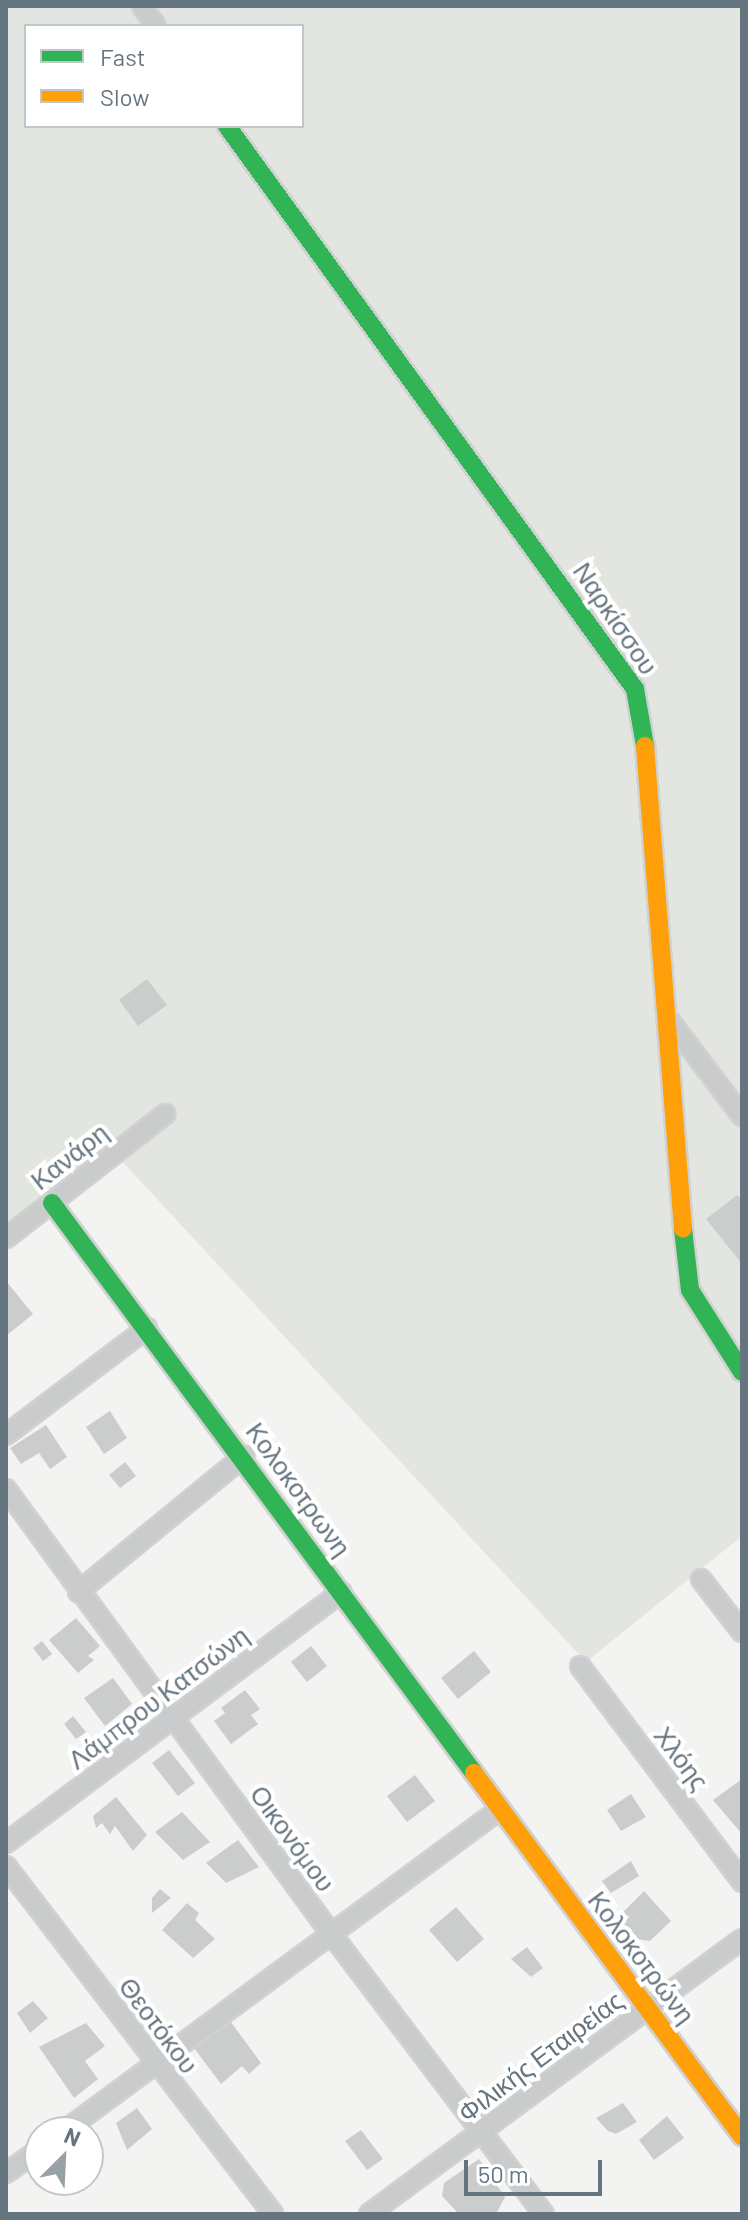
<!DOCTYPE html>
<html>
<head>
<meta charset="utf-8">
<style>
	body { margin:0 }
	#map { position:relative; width:748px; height:2220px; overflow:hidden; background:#f3f3f2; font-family:Barlow,sans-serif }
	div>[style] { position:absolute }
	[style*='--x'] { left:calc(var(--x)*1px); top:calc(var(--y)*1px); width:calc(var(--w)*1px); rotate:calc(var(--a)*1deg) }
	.green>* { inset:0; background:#e3e6e0 }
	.building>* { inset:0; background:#cbcdcd }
	.roads { filter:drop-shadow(2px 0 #d0d1d1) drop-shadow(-2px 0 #d0d1d1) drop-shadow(0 2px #d0d1d1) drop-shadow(0 -2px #d0d1d1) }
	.street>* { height:18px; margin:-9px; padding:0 9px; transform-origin:9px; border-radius:9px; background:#c9cbcc }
	.fast>* { height:18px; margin:-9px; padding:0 9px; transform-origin:9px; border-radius:9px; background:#30b455 }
	.slow>* { height:18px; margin:-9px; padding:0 9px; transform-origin:9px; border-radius:9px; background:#ff9f0a }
	span { translate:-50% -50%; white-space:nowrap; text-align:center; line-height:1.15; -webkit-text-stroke:8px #fff; paint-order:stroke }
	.street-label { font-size:26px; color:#657580 }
	.frame { position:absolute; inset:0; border:8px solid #657580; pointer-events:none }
	.legend { position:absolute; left:24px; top:24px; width:280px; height:104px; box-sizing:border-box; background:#fff; border:2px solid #c1c8cc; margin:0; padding:10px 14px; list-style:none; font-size:24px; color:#657580 }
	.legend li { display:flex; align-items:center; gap:16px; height:40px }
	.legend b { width:40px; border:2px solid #c1c8cc }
	.north { position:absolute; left:24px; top:2116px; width:80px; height:80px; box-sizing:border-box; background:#fff; border:2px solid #c1c8cc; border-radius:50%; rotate:24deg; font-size:22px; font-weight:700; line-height:32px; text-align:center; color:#657580 }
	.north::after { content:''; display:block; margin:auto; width:28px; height:36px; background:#97a1a8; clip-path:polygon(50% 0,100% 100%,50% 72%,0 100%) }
	.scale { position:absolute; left:464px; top:2160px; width:138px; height:36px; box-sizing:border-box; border:4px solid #657580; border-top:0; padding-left:10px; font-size:24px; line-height:28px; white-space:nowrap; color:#657580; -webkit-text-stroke:6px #fff; paint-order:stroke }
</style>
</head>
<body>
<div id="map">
	<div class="green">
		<i style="clip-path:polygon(evenodd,6px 6px,742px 6px,742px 1536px,586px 1662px,119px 1158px,6px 1235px,6px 6px,26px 26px,302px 26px,302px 126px,26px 126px,26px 26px)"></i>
	</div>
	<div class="building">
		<i style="clip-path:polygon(147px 979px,167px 1005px,138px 1026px,119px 1000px)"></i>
		<i style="clip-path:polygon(737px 1195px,742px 1200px,742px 1264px,706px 1219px)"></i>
		<i style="clip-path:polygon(6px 1281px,33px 1314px,6px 1336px)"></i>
		<i style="clip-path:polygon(110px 1411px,127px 1438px,104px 1454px,86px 1427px)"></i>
		<i style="clip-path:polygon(46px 1425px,67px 1457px,50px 1469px,39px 1453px,21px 1464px,10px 1448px)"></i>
		<i style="clip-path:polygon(125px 1462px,136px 1476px,120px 1488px,109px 1475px)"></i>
		<i style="clip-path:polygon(76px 1618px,100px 1646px,88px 1656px,94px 1660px,78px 1673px,49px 1640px)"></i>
		<i style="clip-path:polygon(42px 1641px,52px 1654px,43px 1661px,33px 1648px)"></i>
		<i style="clip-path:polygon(311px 1646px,327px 1666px,307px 1682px,291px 1662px)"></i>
		<i style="clip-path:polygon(474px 1651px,491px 1672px,458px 1699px,441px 1678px)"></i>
		<i style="clip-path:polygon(113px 1678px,132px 1704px,105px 1726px,84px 1698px)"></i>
		<i style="clip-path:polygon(245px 1690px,260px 1709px,251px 1715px,258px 1724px,231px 1744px,214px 1721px,225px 1713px,221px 1708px)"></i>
		<i style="clip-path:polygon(73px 1716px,86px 1732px,76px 1739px,64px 1724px)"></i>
		<i style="clip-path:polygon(169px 1750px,195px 1783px,178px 1796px,152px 1763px)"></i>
		<i style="clip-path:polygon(415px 1775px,435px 1801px,407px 1822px,387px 1796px)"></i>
		<i style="clip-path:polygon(742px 1779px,742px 1834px,713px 1800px)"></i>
		<i style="clip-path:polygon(631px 1794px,646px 1817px,621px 1831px,607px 1810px)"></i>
		<i style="clip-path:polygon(116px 1797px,147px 1835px,133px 1851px,115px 1826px,110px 1834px,102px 1823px,96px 1828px,93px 1816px)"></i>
		<i style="clip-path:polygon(182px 1812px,210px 1842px,183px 1860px,155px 1832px)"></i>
		<i style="clip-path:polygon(238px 1840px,259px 1867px,226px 1883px,206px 1863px)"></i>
		<i style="clip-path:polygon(631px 1861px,639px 1876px,611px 1893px,602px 1881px)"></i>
		<i style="clip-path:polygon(160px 1889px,171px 1898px,152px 1913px,152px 1898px)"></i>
		<i style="clip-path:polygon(644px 1891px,671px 1921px,650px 1941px,635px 1939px,614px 1921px)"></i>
		<i style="clip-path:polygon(187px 1903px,199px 1913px,195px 1920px,215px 1939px,193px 1958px,162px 1930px)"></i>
		<i style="clip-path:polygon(456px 1907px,484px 1939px,457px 1962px,429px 1930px)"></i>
		<i style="clip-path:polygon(527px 1947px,543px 1968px,531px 1977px,511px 1959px)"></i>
		<i style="clip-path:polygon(33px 2001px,48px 2018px,30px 2033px,17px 2013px)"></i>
		<i style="clip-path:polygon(228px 2018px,261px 2063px,249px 2074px,242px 2066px,221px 2084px,194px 2048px)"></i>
		<i style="clip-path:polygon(86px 2023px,105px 2046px,85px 2061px,98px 2079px,74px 2098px,39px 2047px)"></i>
		<i style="clip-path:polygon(623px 2103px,637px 2122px,616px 2134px,608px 2131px,596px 2118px)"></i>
		<i style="clip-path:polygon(137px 2108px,152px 2129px,127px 2150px,116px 2123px)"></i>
		<i style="clip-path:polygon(667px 2116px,684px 2138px,654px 2160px,639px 2140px)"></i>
		<i style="clip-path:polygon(361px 2130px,383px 2159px,367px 2170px,345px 2141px)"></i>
		<i style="clip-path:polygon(479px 2159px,505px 2197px,496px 2214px,459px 2214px,442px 2196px,444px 2183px)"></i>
	</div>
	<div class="roads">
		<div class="street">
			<i style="--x:142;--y:6;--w:24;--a:55"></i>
			<i style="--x:667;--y:1017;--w:124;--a:52.9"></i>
			<i style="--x:6;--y:1238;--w:202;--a:-37.9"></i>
			<i style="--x:6;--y:1435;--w:177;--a:-37.2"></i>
			<i style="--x:6;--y:1489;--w:547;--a:53.84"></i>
			<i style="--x:329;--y:1931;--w:355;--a:52.8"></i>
			<i style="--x:701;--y:1579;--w:67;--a:52.3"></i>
			<i style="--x:78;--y:1592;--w:215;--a:-39.3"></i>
			<i style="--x:580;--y:1666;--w:270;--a:53.1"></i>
			<i style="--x:6;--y:1843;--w:419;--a:-36.8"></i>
			<i style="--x:6;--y:1866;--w:439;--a:52.5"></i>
			<i style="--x:63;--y:2132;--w:542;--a:-36.45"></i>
			<i style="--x:6;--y:2173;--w:42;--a:-35.2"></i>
			<i style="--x:369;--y:2214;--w:463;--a:-36.4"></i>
		</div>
		<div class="fast">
			<i style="--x:227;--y:126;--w:695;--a:54.07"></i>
			<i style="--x:635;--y:689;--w:58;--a:80"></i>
			<i style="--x:52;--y:1203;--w:709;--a:53.49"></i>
			<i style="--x:683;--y:1229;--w:61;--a:83.5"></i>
			<i style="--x:690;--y:1290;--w:97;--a:57.6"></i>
		</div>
		<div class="slow">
			<i style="--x:645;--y:746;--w:484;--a:85.5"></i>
			<i style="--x:474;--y:1773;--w:451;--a:53.6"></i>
		</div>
	</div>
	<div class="street-label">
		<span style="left:616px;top:618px;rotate:56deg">Ναρκίσσου</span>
		<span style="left:69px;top:1156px;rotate:-38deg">Κανάρη</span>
		<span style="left:299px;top:1489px;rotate:54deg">Κολοκοτρωνη</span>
		<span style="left:158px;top:1697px;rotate:-37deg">Λάμπρου Κατσώνη</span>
		<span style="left:682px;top:1758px;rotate:53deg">Χλόης</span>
		<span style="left:293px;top:1838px;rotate:54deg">Οικονόμου</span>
		<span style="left:642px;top:1957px;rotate:53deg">Κολοκοτρώνη</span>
		<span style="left:159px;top:2025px;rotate:53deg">Θεοτόκου</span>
		<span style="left:540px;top:2056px;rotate:-37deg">Φιλικής Εταιρείας</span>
	</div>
	<div class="frame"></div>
	<ul class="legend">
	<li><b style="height:10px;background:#30b455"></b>Fast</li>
	<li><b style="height:10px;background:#ff9f0a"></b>Slow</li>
	</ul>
	<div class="north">N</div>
	<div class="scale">50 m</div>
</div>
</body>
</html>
